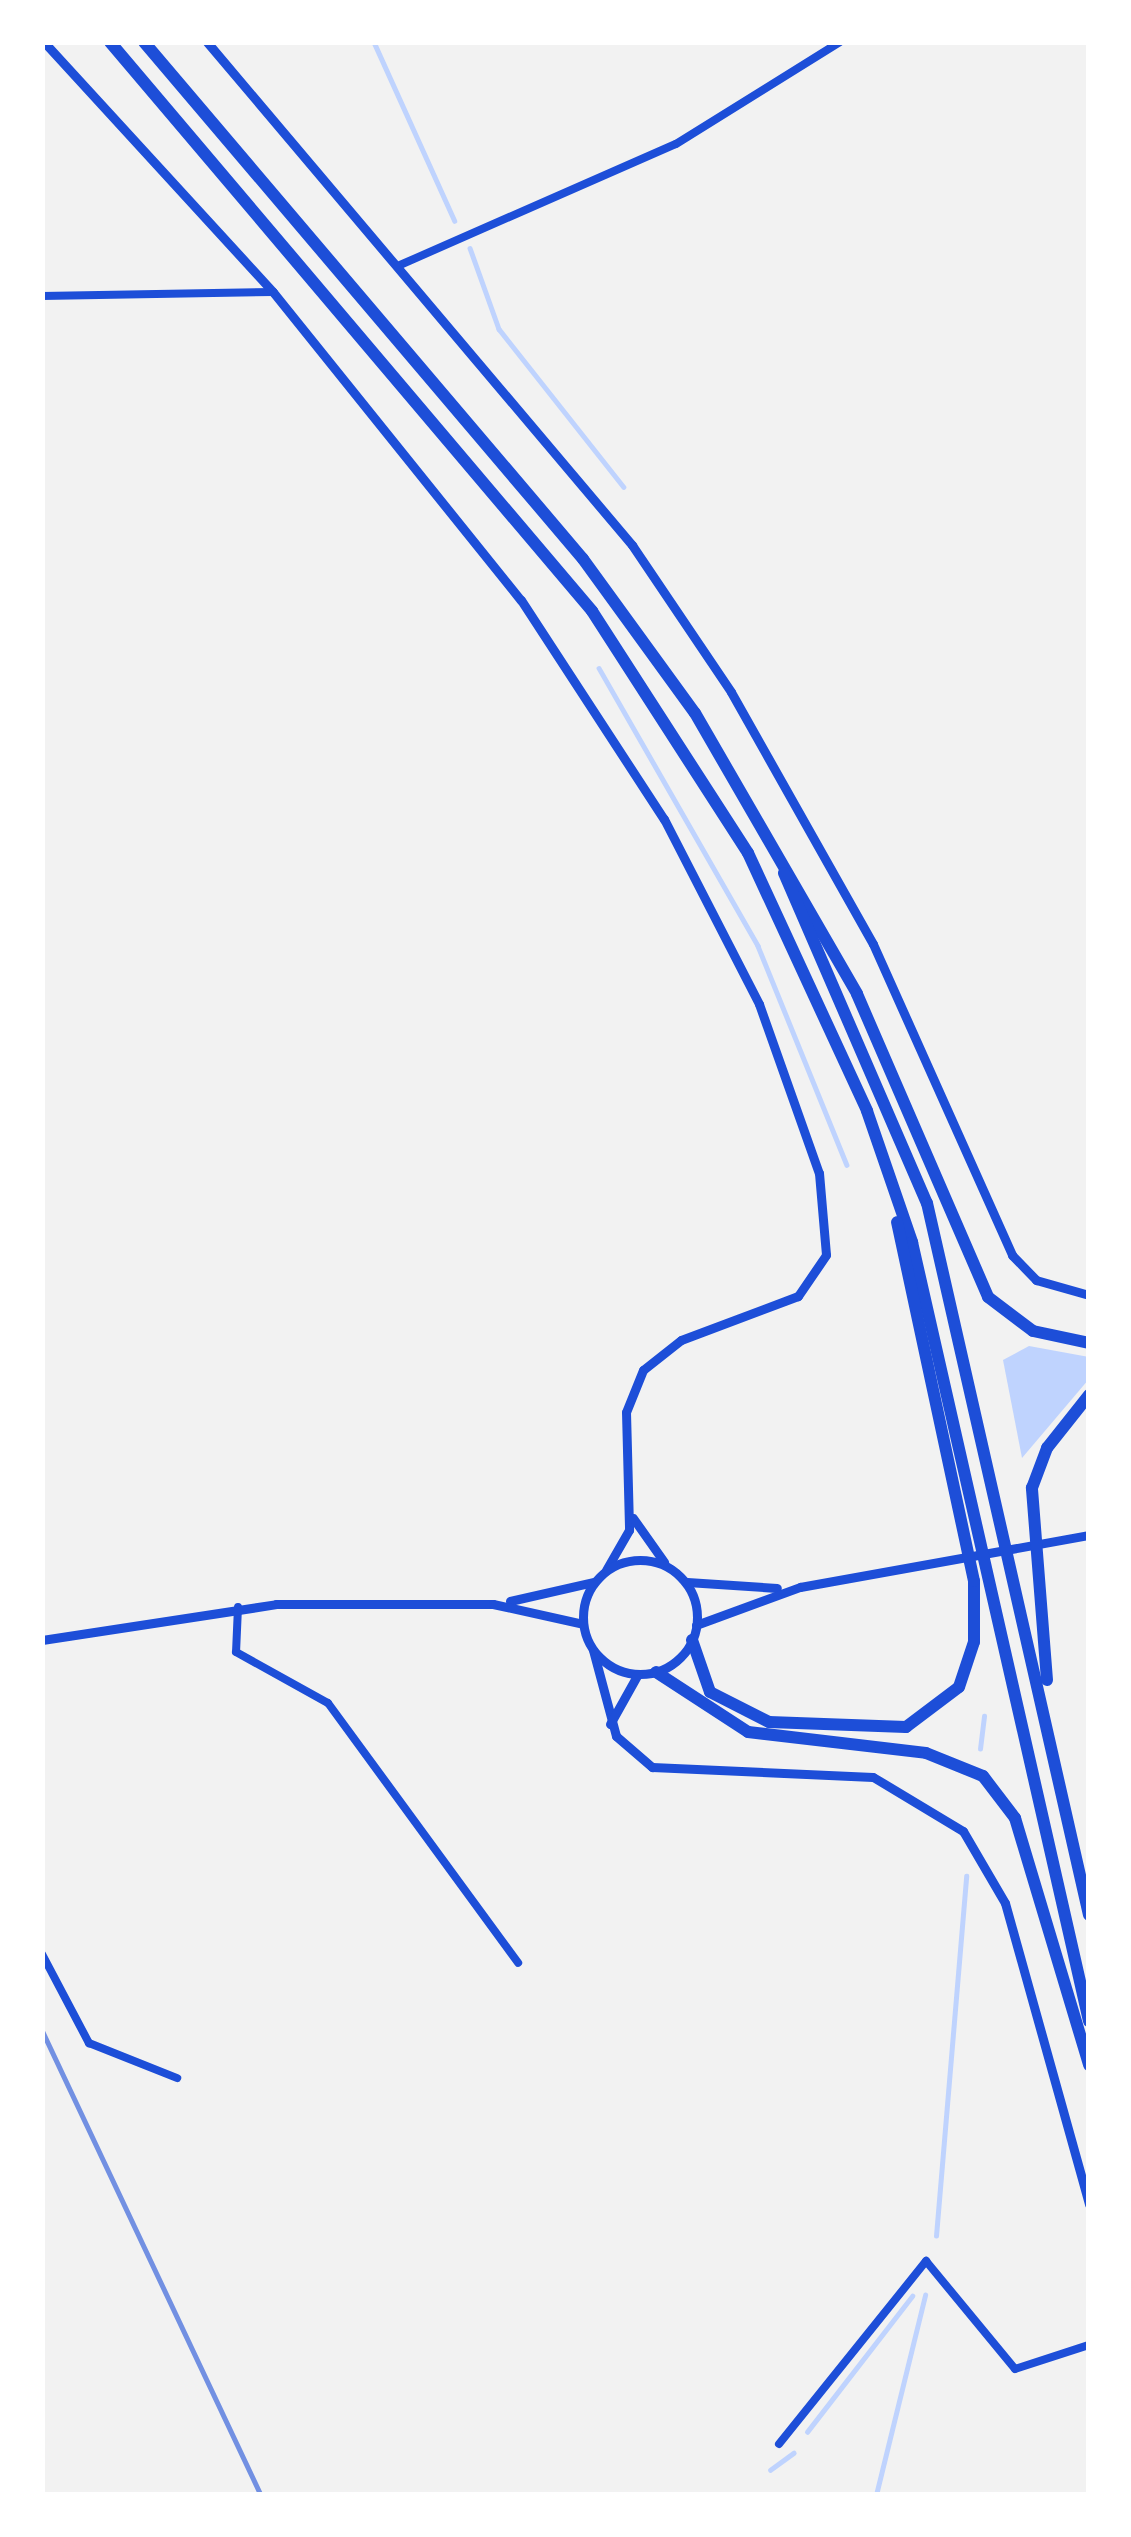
<!DOCTYPE html>
<html>
<head>
<meta charset="utf-8">
<style>
	body { margin:0 }
	#map { position:relative; width:1131px; height:2537px; overflow:hidden; background:#f2f2f2; font-family:Arial,sans-serif }
	div>[style] { position:absolute }
	[style*='--x'] { left:calc(var(--x)*1px); top:calc(var(--y)*1px); width:calc(var(--w)*1px); rotate:calc(var(--a)*1deg) }
	.water>* { inset:0; background:#bfd3fe }
	.stream>* { height:4.5px; margin:-2.25px; padding:0 2.25px; transform-origin:2.25px; border-radius:2.25px; background:#bfd3fe }
	.minor>* { height:8px; margin:-4px; padding:0 4px; transform-origin:4px; border-radius:4px; background:#1d4ed8 }
	.tertiary>* { height:9px; margin:-4.5px; padding:0 4.5px; transform-origin:4.5px; border-radius:4.5px; background:#1d4ed8 }
	.tertiary>.ring { margin:-4.5px; padding:0; box-sizing:content-box; background:none; border:9px solid #1d4ed8; border-radius:50% }
	.trunk>* { height:12px; margin:-6px; padding:0 6px; transform-origin:6px; border-radius:6px; background:#1d4ed8 }
	.rail>* { height:4.5px; margin:-2.25px; padding:0 2.25px; transform-origin:2.25px; border-radius:2.25px; background:#7290e2 }
	span { translate:-50% -50%; white-space:nowrap; text-align:center; line-height:1.15; -webkit-text-stroke:9px #fff; paint-order:stroke }
	.frame { position:absolute; inset:0; border:45px solid #fff; pointer-events:none }
</style>
</head>
<body>
<div id="map">
	<div class="water">
		<i style="clip-path:polygon(1029px 1346px,1089px 1357px,1089px 1379px,1022px 1458px,1003px 1360px)"></i>
	</div>
	<div class="stream">
		<i style="--x:374;--y:42;--w:196;--a:65.7"></i>
		<i style="--x:470;--y:248;--w:86;--a:70.3"></i>
		<i style="--x:499;--y:329;--w:201;--a:51.7"></i>
		<i style="--x:599;--y:668;--w:320;--a:60.2"></i>
		<i style="--x:758;--y:946;--w:236;--a:67.9"></i>
		<i style="--x:980;--y:1749;--w:33;--a:-83"></i>
		<i style="--x:936;--y:2236;--w:361;--a:-85.2"></i>
		<i style="--x:807;--y:2432;--w:172;--a:-52.3"></i>
		<i style="--x:770;--y:2470;--w:29;--a:-36"></i>
		<i style="--x:876;--y:2495;--w:206;--a:-76.2"></i>
	</div>
	<div class="minor">
		<i style="--x:400;--y:265;--w:301;--a:-23.7"></i>
		<i style="--x:676;--y:144;--w:193;--a:-31.9"></i>
		<i style="--x:42;--y:296;--w:231;--a:-1"></i>
		<i style="--x:238;--y:1607;--w:45;--a:92.5"></i>
		<i style="--x:236;--y:1652;--w:105;--a:29"></i>
		<i style="--x:328;--y:1703;--w:322;--a:53.8"></i>
		<i style="--x:42;--y:1954;--w:101;--a:62.2"></i>
		<i style="--x:89;--y:2043;--w:95;--a:21.7"></i>
		<i style="--x:779;--y:2444;--w:235;--a:-51.2"></i>
		<i style="--x:926;--y:2261;--w:140;--a:50.5"></i>
		<i style="--x:1015;--y:2369;--w:78;--a:-18"></i>
	</div>
	<div class="tertiary">
		<i style="--x:44;--y:42;--w:339;--a:47.5"></i>
		<i style="--x:273;--y:292;--w:395;--a:51.2"></i>
		<i style="--x:521;--y:600;--w:262;--a:56.9"></i>
		<i style="--x:664;--y:819;--w:208;--a:62.8"></i>
		<i style="--x:759;--y:1004;--w:179;--a:70.5"></i>
		<i style="--x:819;--y:1173;--w:82;--a:85.1"></i>
		<i style="--x:826;--y:1255;--w:50;--a:124.3"></i>
		<i style="--x:798;--y:1296;--w:125;--a:159.4"></i>
		<i style="--x:681;--y:1340;--w:48;--a:141.7"></i>
		<i style="--x:643;--y:1370;--w:45;--a:112"></i>
		<i style="--x:626;--y:1412;--w:118;--a:88.5"></i>
		<i style="--x:629;--y:1530;--w:46;--a:119.9"></i>
		<i style="--x:207;--y:42;--w:659;--a:49.8"></i>
		<i style="--x:632;--y:545;--w:177;--a:56"></i>
		<i style="--x:731;--y:692;--w:289;--a:60.6"></i>
		<i style="--x:873;--y:944;--w:341;--a:65.9"></i>
		<i style="--x:1012;--y:1255;--w:35;--a:46"></i>
		<i style="--x:1036;--y:1280;--w:55;--a:15.8"></i>
		<i style="--x:633;--y:1518;--w:54;--a:54.8"></i>
		<i class="ring" style="left:583px;top:1560px;width:105px;height:105px"></i>
		<i style="--x:687;--y:1582;--w:90;--a:3.8"></i>
		<i style="--x:510;--y:1601;--w:85;--a:-12.9"></i>
		<i style="--x:696;--y:1625;--w:111;--a:-20.1"></i>
		<i style="--x:800;--y:1587;--w:294;--a:-10.2"></i>
		<i style="--x:42;--y:1640;--w:237;--a:-8.7"></i>
		<i style="--x:276;--y:1604;--w:217;--a:0"></i>
		<i style="--x:493;--y:1604;--w:92;--a:12.5"></i>
		<i style="--x:593;--y:1650;--w:89;--a:75"></i>
		<i style="--x:616;--y:1736;--w:48;--a:40.7"></i>
		<i style="--x:652;--y:1767;--w:221;--a:2.6"></i>
		<i style="--x:873;--y:1777;--w:105;--a:31"></i>
		<i style="--x:963;--y:1831;--w:83;--a:59.7"></i>
		<i style="--x:1005;--y:1903;--w:313;--a:74.4"></i>
		<i style="--x:610;--y:1724;--w:57;--a:-60.8"></i>
	</div>
	<div class="trunk">
		<i style="--x:110;--y:42;--w:746;--a:49.73"></i>
		<i style="--x:592;--y:611;--w:288;--a:57.2"></i>
		<i style="--x:748;--y:853;--w:284;--a:65.2"></i>
		<i style="--x:867;--y:1111;--w:139;--a:71"></i>
		<i style="--x:912;--y:1242;--w:799;--a:77.2"></i>
		<i style="--x:144;--y:42;--w:678;--a:49.66"></i>
		<i style="--x:583;--y:559;--w:190;--a:54"></i>
		<i style="--x:695;--y:713;--w:324;--a:60"></i>
		<i style="--x:857;--y:994;--w:330;--a:66.6"></i>
		<i style="--x:988;--y:1297;--w:56;--a:37.1"></i>
		<i style="--x:1033;--y:1331;--w:57;--a:12.1"></i>
		<i style="--x:784;--y:873;--w:360;--a:66.6"></i>
		<i style="--x:927;--y:1203;--w:730;--a:77.18"></i>
		<i style="--x:692;--y:1640;--w:55;--a:70.9"></i>
		<i style="--x:710;--y:1692;--w:66;--a:27"></i>
		<i style="--x:769;--y:1722;--w:137;--a:2.1"></i>
		<i style="--x:906;--y:1727;--w:66;--a:-37"></i>
		<i style="--x:959;--y:1687;--w:47;--a:-71.6"></i>
		<i style="--x:974;--y:1642;--w:61;--a:-90"></i>
		<i style="--x:974;--y:1581;--w:367;--a:-102.1"></i>
		<i style="--x:656;--y:1672;--w:110;--a:33.1"></i>
		<i style="--x:748;--y:1732;--w:179;--a:6.7"></i>
		<i style="--x:926;--y:1753;--w:61;--a:22"></i>
		<i style="--x:983;--y:1776;--w:53;--a:52.7"></i>
		<i style="--x:1015;--y:1818;--w:258;--a:73.3"></i>
		<i style="--x:1047;--y:1680;--w:193;--a:-94.5"></i>
		<i style="--x:1032;--y:1488;--w:43;--a:-69.4"></i>
		<i style="--x:1047;--y:1448;--w:68;--a:-51.6"></i>
	</div>
	<div class="rail">
		<i style="--x:42;--y:2030;--w:514;--a:64.78"></i>
	</div>
	<div class="frame"></div>
</div>
</body>
</html>
